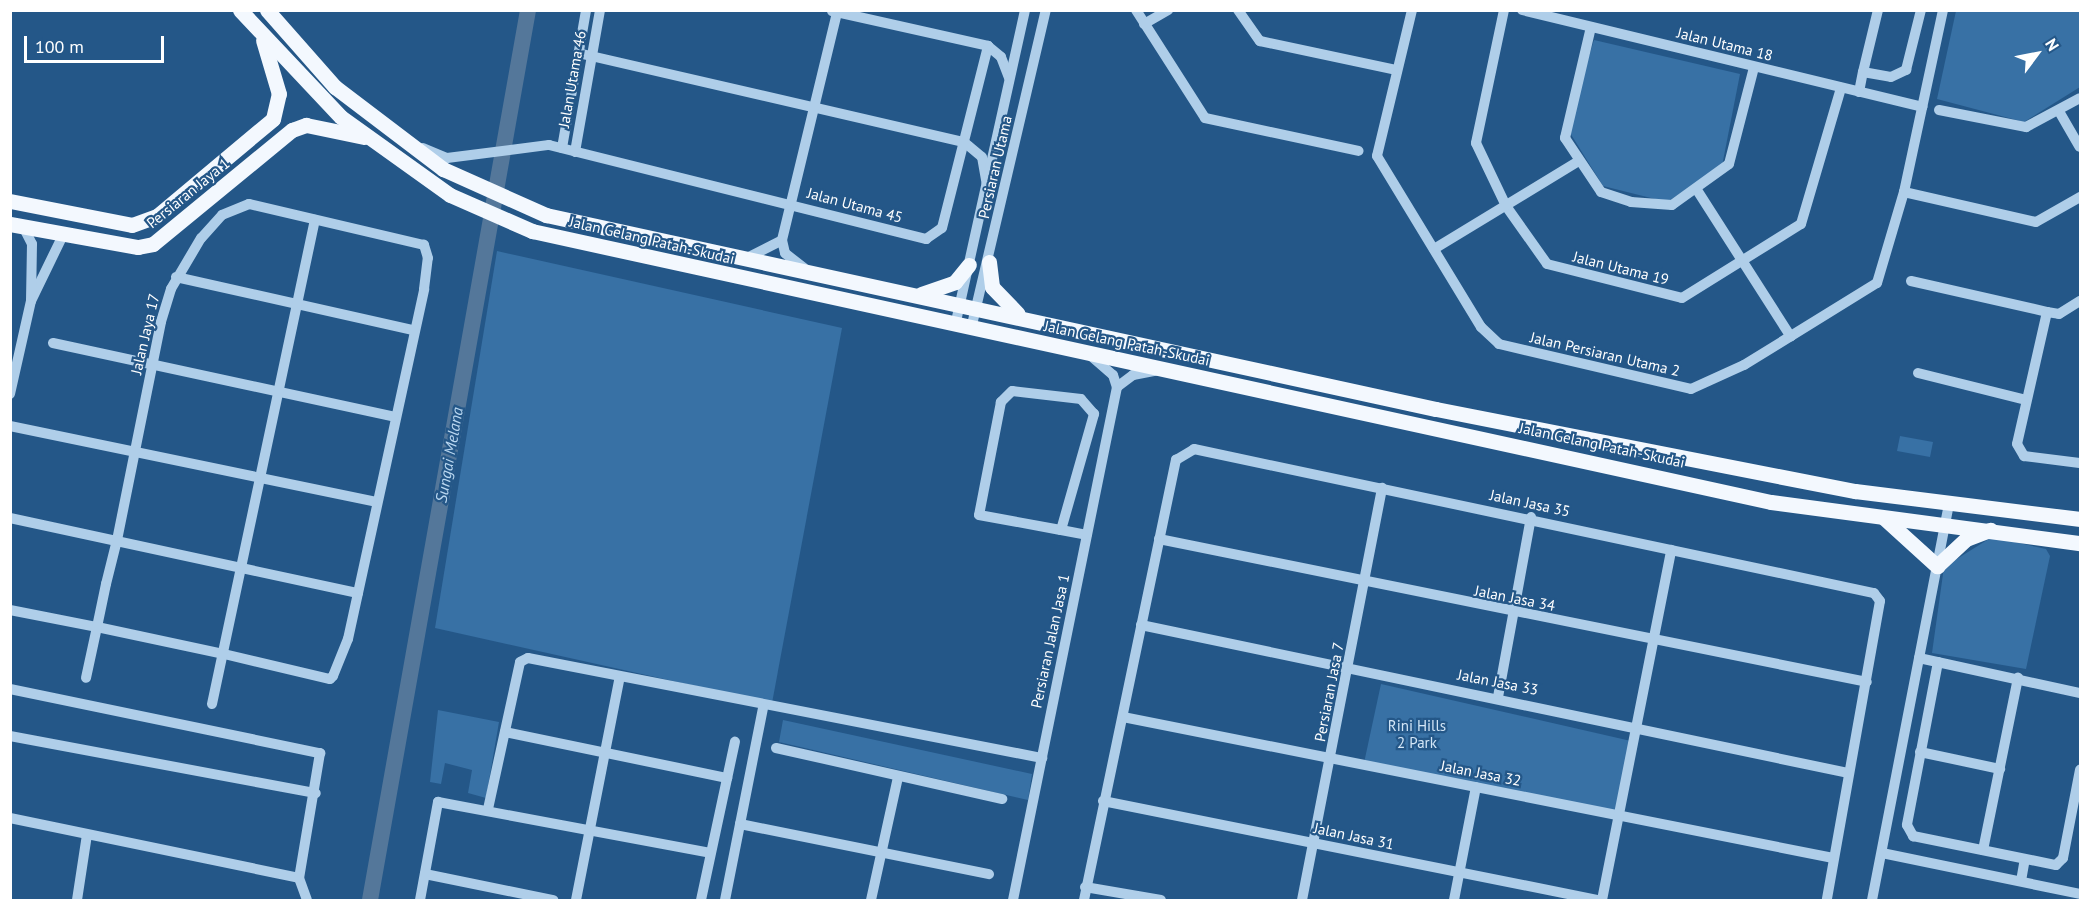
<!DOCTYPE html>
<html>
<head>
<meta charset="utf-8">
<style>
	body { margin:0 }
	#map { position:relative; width:2091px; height:911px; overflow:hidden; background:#245788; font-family:"PT Sans",sans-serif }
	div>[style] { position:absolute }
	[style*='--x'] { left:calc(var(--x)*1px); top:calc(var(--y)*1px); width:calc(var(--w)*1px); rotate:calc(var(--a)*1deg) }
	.green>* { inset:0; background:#3871a5 }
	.river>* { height:16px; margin:-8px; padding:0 8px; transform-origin:8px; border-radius:8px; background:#54779a }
	.minor>* { height:10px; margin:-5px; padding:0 5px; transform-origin:5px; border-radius:5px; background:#afcee9 }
	.major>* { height:15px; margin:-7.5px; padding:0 7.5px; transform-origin:7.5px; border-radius:7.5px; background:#f3f8fe }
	span { translate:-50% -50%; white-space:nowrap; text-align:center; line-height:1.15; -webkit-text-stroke:4.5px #245788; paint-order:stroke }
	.street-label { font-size:15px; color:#fff }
	.park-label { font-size:15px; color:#d3e6f7 }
	.water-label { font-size:16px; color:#bbd8f1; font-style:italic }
	.frame { position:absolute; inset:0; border:12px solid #fff; pointer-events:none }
	.north { position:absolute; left:2007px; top:24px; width:60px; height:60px; -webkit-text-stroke:4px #245788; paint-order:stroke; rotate:58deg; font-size:16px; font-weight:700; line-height:24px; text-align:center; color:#fff }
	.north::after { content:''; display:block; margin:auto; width:21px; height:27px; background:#fff; clip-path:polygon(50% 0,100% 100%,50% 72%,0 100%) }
	.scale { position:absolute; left:24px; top:36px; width:140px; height:27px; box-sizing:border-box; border:3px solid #fff; border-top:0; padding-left:8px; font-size:18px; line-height:21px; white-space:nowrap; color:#fff; -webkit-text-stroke:4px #245788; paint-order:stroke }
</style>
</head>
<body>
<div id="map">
	<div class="green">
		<i style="clip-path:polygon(1956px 11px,2080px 11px,2080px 87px,2024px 122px,1937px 99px)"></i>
		<i style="clip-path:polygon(1594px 40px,1740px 74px,1722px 166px,1667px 202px,1603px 186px,1567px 128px)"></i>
		<i style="clip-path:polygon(497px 251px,842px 328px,772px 703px,435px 628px)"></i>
		<i style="clip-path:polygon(1900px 436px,1933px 442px,1930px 457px,1897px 451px)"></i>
		<i style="clip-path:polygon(1992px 537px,2046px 549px,2050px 556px,2026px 669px,1932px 653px,1944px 567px)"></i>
		<i style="clip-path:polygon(1381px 684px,1631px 741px,1616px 818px,1364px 763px)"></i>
		<i style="clip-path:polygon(438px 710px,499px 722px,486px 798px,468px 793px,472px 770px,445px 763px,441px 784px,430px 782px)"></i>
		<i style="clip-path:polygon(783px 720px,1032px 774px,1028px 800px,779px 742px)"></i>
	</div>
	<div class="river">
		<i style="--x:370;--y:900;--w:904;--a:-79.93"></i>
	</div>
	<div class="minor">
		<i style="--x:1136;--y:10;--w:128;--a:57.4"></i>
		<i style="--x:1205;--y:118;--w:157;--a:12.1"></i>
		<i style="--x:1238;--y:10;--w:38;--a:55"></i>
		<i style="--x:1260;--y:41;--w:140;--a:12"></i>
		<i style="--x:1412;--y:10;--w:150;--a:103.5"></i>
		<i style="--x:1377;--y:156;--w:200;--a:58.7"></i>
		<i style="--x:1481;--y:327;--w:25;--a:43"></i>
		<i style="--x:1499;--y:344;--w:197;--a:13.2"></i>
		<i style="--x:1691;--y:389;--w:58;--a:-24.4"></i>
		<i style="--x:1744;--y:365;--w:156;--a:-31.7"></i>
		<i style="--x:1877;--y:283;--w:95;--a:-73.5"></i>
		<i style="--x:1904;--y:192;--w:186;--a:-77.9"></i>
		<i style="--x:1504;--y:10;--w:136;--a:101.9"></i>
		<i style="--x:1476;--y:143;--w:70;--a:64.5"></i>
		<i style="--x:1506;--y:206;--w:71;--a:54.7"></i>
		<i style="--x:1547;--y:264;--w:139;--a:14.1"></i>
		<i style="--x:1682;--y:298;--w:140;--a:-31.9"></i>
		<i style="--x:1801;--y:224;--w:142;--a:-73.6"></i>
		<i style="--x:1522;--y:10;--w:412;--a:13.6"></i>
		<i style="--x:832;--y:11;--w:160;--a:12.6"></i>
		<i style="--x:988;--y:46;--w:17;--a:40"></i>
		<i style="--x:1001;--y:57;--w:22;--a:69"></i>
		<i style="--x:1144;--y:24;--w:28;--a:-30"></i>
		<i style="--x:1591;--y:27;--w:114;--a:103.2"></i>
		<i style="--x:1565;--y:138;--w:65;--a:56.3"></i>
		<i style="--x:1601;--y:192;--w:32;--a:18"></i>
		<i style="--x:1631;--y:202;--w:41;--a:4.2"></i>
		<i style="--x:1672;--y:205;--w:70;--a:-35.7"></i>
		<i style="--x:1729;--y:164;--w:100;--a:-75.5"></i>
		<i style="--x:578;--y:53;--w:396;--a:13"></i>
		<i style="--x:964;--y:142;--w:23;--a:40"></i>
		<i style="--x:982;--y:157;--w:27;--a:80"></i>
		<i style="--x:1863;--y:72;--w:64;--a:-76.4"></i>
		<i style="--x:1859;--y:92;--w:20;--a:-79"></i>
		<i style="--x:1863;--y:72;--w:28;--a:10"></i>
		<i style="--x:1891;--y:77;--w:17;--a:-25"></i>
		<i style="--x:1906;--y:70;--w:62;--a:-76"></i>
		<i style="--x:1939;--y:110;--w:89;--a:11.1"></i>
		<i style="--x:2026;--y:127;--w:61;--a:-28.2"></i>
		<i style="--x:2060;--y:113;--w:39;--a:60"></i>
		<i style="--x:423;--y:148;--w:26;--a:23"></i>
		<i style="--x:447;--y:158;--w:103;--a:-7.3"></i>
		<i style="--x:549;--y:145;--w:389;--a:14"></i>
		<i style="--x:926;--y:239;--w:19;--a:-35"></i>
		<i style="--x:942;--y:228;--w:188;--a:-75.8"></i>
		<i style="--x:562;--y:148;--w:140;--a:-80.1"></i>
		<i style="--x:575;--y:152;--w:144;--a:-80"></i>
		<i style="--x:1697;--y:190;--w:174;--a:57.4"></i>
		<i style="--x:1904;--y:192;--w:135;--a:12.8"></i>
		<i style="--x:2036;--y:222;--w:51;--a:-29.6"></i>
		<i style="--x:1434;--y:249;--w:167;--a:-31.3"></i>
		<i style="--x:749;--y:257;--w:37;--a:-27"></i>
		<i style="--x:804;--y:268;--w:24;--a:-142"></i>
		<i style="--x:785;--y:253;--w:13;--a:-103"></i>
		<i style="--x:782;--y:240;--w:235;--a:-76.4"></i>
		<i style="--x:176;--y:277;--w:243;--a:12.6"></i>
		<i style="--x:1911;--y:281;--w:139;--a:12.8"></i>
		<i style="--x:2047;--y:312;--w:12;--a:9"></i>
		<i style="--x:2059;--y:314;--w:25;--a:-32"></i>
		<i style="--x:31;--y:301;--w:73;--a:-64.1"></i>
		<i style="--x:2047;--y:312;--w:135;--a:102.8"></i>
		<i style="--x:2017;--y:444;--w:14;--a:60"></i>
		<i style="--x:2024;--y:456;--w:56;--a:7.1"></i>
		<i style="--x:955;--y:326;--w:324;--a:-77.5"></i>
		<i style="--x:971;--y:329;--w:328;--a:-76.8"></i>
		<i style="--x:53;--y:343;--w:350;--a:12.2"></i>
		<i style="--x:1091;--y:356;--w:29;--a:41"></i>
		<i style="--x:1113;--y:375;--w:13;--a:72"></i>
		<i style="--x:1918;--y:373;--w:111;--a:14"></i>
		<i style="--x:1117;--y:387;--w:20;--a:-37"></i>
		<i style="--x:1133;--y:375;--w:25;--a:-11"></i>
		<i style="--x:10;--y:394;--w:95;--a:-77.3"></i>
		<i style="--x:31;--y:301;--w:57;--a:-89"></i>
		<i style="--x:32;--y:244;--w:18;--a:-117"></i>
		<i style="--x:10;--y:426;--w:374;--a:11.7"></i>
		<i style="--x:10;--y:518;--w:356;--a:12.2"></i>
		<i style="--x:1061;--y:530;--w:121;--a:-74.1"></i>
		<i style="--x:1094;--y:414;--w:20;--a:-131"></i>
		<i style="--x:1081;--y:399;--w:69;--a:-173.4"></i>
		<i style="--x:1012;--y:391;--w:16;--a:135"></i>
		<i style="--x:1001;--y:402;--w:115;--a:101"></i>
		<i style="--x:979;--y:515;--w:83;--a:10.4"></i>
		<i style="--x:1061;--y:530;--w:26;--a:11"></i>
		<i style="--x:1159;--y:539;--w:722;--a:11.42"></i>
		<i style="--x:10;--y:610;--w:89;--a:11.1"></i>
		<i style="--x:97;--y:627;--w:130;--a:12"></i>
		<i style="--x:224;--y:654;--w:109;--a:13.3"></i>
		<i style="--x:330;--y:679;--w:4;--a:-45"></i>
		<i style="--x:333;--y:676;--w:40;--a:-68"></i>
		<i style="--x:348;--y:639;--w:358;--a:-77.7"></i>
		<i style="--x:424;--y:289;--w:31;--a:-83"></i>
		<i style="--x:428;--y:258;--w:14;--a:-107"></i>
		<i style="--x:424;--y:245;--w:180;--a:-166.8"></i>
		<i style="--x:249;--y:204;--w:29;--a:158"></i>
		<i style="--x:222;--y:215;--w:31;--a:132"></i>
		<i style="--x:201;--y:238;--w:59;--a:120.5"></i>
		<i style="--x:171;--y:289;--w:34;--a:107"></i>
		<i style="--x:161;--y:322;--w:222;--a:101.4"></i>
		<i style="--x:117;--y:540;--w:45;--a:104"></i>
		<i style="--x:106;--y:584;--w:44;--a:101.8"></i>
		<i style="--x:97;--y:627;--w:52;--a:102.2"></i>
		<i style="--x:1141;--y:625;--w:722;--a:11.82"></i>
		<i style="--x:1919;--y:658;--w:165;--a:12.3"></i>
		<i style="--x:1938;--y:662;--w:166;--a:100.8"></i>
		<i style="--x:1907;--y:825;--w:13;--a:61"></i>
		<i style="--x:1913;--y:836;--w:146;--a:11.5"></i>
		<i style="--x:2056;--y:865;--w:10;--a:-45"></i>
		<i style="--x:2063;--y:858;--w:90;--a:-79.1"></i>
		<i style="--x:10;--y:689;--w:317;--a:11.7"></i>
		<i style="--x:320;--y:753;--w:127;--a:99.5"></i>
		<i style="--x:299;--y:878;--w:23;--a:70"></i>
		<i style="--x:1498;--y:697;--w:183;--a:-79.6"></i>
		<i style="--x:212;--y:704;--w:495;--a:-78"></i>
		<i style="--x:1123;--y:717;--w:724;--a:11.23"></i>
		<i style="--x:505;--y:732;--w:227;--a:11.7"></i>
		<i style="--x:10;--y:736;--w:311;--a:10.6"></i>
		<i style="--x:776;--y:748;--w:232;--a:12.7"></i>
		<i style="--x:1920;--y:752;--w:82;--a:12"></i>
		<i style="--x:1103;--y:801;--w:505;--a:11.31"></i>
		<i style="--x:488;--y:809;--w:150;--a:-77.7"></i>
		<i style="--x:520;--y:662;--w:9;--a:-27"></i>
		<i style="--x:528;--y:658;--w:524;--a:11.01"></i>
		<i style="--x:10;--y:818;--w:295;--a:11.7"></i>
		<i style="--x:740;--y:824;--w:254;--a:11.4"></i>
		<i style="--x:1983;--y:850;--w:176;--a:-78.5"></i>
		<i style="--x:1882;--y:853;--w:202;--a:11.7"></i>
		<i style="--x:425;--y:874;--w:131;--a:11.5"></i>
		<i style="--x:2021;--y:881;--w:22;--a:-80"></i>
		<i style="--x:1085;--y:887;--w:77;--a:9.7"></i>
		<i style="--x:77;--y:900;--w:66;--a:-81.3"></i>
		<i style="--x:420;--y:900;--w:100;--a:-79.6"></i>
		<i style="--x:438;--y:802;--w:277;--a:10.6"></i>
		<i style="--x:576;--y:900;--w:224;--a:-78.9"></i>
		<i style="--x:701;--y:900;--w:162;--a:-77.9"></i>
		<i style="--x:725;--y:900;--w:196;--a:-78.8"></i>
		<i style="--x:871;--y:900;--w:126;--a:-77.6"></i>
		<i style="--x:1013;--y:900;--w:523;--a:-78.54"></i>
		<i style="--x:1084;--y:900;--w:450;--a:-78.2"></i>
		<i style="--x:1176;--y:460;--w:21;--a:-31"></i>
		<i style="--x:1194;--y:449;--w:695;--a:11.96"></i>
		<i style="--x:1874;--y:593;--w:10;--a:53"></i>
		<i style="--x:1880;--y:601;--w:304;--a:100.1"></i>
		<i style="--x:1302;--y:900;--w:420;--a:-79"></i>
		<i style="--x:1454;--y:900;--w:115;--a:-79"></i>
		<i style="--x:1602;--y:900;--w:357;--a:-78.8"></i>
		<i style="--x:1872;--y:900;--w:402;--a:-79"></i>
	</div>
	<div class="major">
		<i style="--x:240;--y:10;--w:147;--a:46.7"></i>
		<i style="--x:341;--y:117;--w:134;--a:35.6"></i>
		<i style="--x:450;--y:195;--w:90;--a:23.7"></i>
		<i style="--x:532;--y:231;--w:1268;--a:12.34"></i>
		<i style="--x:1771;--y:502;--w:312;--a:7.6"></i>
		<i style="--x:267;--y:10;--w:103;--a:48.6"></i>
		<i style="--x:335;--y:87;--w:136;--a:37.2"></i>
		<i style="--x:443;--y:169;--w:113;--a:24.1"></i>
		<i style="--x:546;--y:215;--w:911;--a:12.3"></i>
		<i style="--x:1436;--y:409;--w:427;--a:11.1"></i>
		<i style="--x:1855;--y:491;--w:227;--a:7.1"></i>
		<i style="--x:10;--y:201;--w:124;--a:11.1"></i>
		<i style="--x:132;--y:225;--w:27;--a:-20"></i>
		<i style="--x:157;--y:216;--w:151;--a:-39.9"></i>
		<i style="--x:273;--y:119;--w:26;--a:-77"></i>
		<i style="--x:279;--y:94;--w:56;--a:-106.5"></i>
		<i style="--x:10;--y:224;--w:130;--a:10.2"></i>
		<i style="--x:138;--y:247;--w:15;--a:-11"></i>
		<i style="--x:153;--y:244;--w:180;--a:-39.4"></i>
		<i style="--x:292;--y:130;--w:15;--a:-20"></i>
		<i style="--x:306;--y:125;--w:59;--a:11.7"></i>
		<i style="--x:989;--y:262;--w:25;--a:83"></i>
		<i style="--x:992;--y:287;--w:37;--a:46"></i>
		<i style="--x:921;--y:294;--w:36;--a:-19"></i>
		<i style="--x:955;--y:282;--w:22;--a:-51"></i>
		<i style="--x:1884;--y:518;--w:72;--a:42.2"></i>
		<i style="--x:1937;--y:566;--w:40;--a:-43"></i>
		<i style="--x:1966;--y:539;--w:26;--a:-21"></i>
	</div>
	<div class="street-label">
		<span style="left:1725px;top:44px;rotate:14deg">Jalan Utama 18</span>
		<span style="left:572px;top:79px;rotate:-80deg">Jalan Utama 46</span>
		<span style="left:995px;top:167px;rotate:-77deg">Persiaran Utama</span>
		<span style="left:188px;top:193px;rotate:-39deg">Persiaran Jaya 1</span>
		<span style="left:855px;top:205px;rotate:15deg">Jalan Utama 45</span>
		<span style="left:652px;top:240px;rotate:13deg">Jalan Gelang Patah-Skudai</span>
		<span style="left:1621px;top:268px;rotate:14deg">Jalan Utama 19</span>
		<span style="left:145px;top:334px;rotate:-77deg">Jalan Jaya 17</span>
		<span style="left:1127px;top:343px;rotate:12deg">Jalan Gelang Patah-Skudai</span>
		<span style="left:1605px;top:354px;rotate:13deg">Jalan Persiaran Utama 2</span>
		<span style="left:1602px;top:445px;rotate:12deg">Jalan Gelang Patah-Skudai</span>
		<span style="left:1530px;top:503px;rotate:12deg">Jalan Jasa 35</span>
		<span style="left:1515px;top:598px;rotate:11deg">Jalan Jasa 34</span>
		<span style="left:1050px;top:641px;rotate:-78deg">Persiaran Jalan Jasa 1</span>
		<span style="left:1498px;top:682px;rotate:11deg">Jalan Jasa 33</span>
		<span style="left:1329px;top:692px;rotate:-79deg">Persiaran Jasa 7</span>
		<span style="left:1481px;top:773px;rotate:11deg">Jalan Jasa 32</span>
		<span style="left:1354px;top:836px;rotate:12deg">Jalan Jasa 31</span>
	</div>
	<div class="park-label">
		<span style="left:1417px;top:734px">Rini Hills<br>2 Park</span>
	</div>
	<div class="water-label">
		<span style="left:449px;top:455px;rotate:-80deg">Sungai Melana</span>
	</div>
	<div class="frame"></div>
	<div class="north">N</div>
	<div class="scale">100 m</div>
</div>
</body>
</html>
